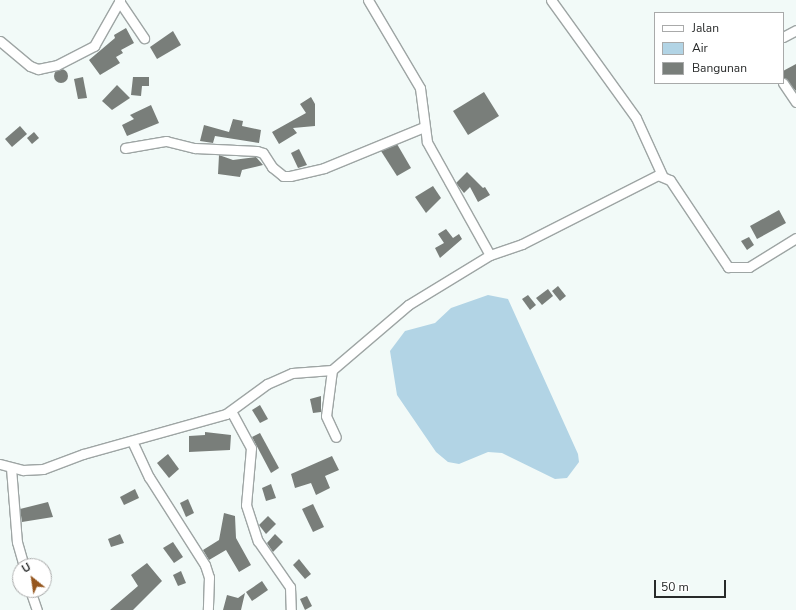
<!DOCTYPE html>
<html>
<head>
<meta charset="utf-8">
<style>
	body { margin:0 }
	#map { position:relative; width:796px; height:610px; overflow:hidden; background:#f2faf8; font-family:"Nunito Sans",sans-serif }
	div>[style] { position:absolute }
	[style*='--x'] { left:calc(var(--x)*1px); top:calc(var(--y)*1px); width:calc(var(--w)*1px); rotate:calc(var(--a)*1deg) }
	.water>* { inset:0; background:#b2d4e5 }
	.building>* { inset:0; background:#797e7a }
	.round { border-radius:50% }
	.roads { filter:drop-shadow(1px 0 #9ea5a4) drop-shadow(-1px 0 #9ea5a4) drop-shadow(0 1px #9ea5a4) drop-shadow(0 -1px #9ea5a4) }
	.minor>* { height:9px; margin:-4.5px; padding:0 4.5px; transform-origin:4.5px; border-radius:4.5px; background:#fff }
	span { translate:-50% -50%; white-space:nowrap; text-align:center; line-height:1.15; -webkit-text-stroke:3px #fff; paint-order:stroke }
	.legend { position:absolute; left:654px; top:12px; width:130px; height:72px; box-sizing:border-box; background:#fff; border:1px solid #a9aaaa; margin:0; padding:5px 7px; list-style:none; font-size:12px; color:#282a2a }
	.legend li { display:flex; align-items:center; gap:8px; height:20px }
	.legend b { width:20px; border:1px solid #a9aaaa }
	.north { position:absolute; left:12px; top:558px; width:40px; height:40px; box-sizing:border-box; background:#fff; border:1px solid #a9aaaa; border-radius:50%; rotate:330deg; font-size:11px; font-weight:700; line-height:16px; text-align:center; color:#282a2a }
	.north::after { content:''; display:block; margin:auto; width:14px; height:18px; background:#95561e; clip-path:polygon(50% 0,100% 100%,50% 72%,0 100%) }
	.scale { position:absolute; left:654px; top:580px; width:72px; height:18px; box-sizing:border-box; border:2px solid #282a2a; border-top:0; padding-left:5px; font-size:12px; line-height:14px; white-space:nowrap; color:#282a2a; -webkit-text-stroke:3px #fff; paint-order:stroke }
</style>
</head>
<body>
<div id="map">
	<div class="water">
		<i style="clip-path:polygon(488px 295px,508px 299px,578px 454px,579px 462px,567px 478px,555px 479px,502px 453px,488px 452px,459px 464px,448px 462px,436px 452px,397px 395px,390px 351px,405px 331px,435px 323px,451px 308px)"></i>
	</div>
	<div class="building">
		<i style="clip-path:polygon(126px 28px,134px 43px,121px 50px,123px 53px,116px 57px,120px 63px,100px 75px,89px 60px,115px 38px,114px 35px)"></i>
		<i style="clip-path:polygon(173px 31px,181px 45px,157px 59px,150px 47px)"></i>
		<i style="clip-path:polygon(796px 64px,796px 91px,783px 77px,783px 71px)"></i>
		<i class="round" style="left:54px;top:69px;width:14px;height:14px"></i>
		<i style="clip-path:polygon(83px 77px,87px 98px,78px 99px,74px 79px)"></i>
		<i style="clip-path:polygon(133px 77px,149px 77px,149px 86px,142px 86px,141px 96px,131px 95px)"></i>
		<i style="clip-path:polygon(117px 85px,130px 98px,112px 110px,102px 101px)"></i>
		<i style="clip-path:polygon(484px 92px,499px 116px,468px 135px,453px 111px)"></i>
		<i style="clip-path:polygon(311px 97px,315px 104px,315px 126px,293px 128px,297px 133px,279px 144px,272px 132px,306px 113px,300px 104px)"></i>
		<i style="clip-path:polygon(151px 105px,159px 123px,127px 136px,122px 125px,134px 119px,130px 115px)"></i>
		<i style="clip-path:polygon(233px 119px,243px 121px,242px 126px,261px 130px,259px 143px,215px 136px,213px 143px,200px 141px,204px 125px,229px 132px)"></i>
		<i style="clip-path:polygon(20px 126px,27px 134px,12px 147px,5px 139px)"></i>
		<i style="clip-path:polygon(34px 132px,39px 138px,32px 144px,27px 138px)"></i>
		<i style="clip-path:polygon(397px 144px,411px 168px,397px 176px,381px 151px)"></i>
		<i style="clip-path:polygon(299px 149px,307px 165px,298px 168px,291px 153px)"></i>
		<i style="clip-path:polygon(219px 155px,233px 160px,256px 157px,263px 165px,242px 170px,240px 177px,218px 174px)"></i>
		<i style="clip-path:polygon(467px 172px,483px 188px,485px 187px,490px 195px,478px 202px,470px 187px,464px 193px,456px 183px)"></i>
		<i style="clip-path:polygon(433px 186px,441px 198px,426px 213px,415px 197px)"></i>
		<i style="clip-path:polygon(779px 210px,786px 223px,757px 239px,750px 226px)"></i>
		<i style="clip-path:polygon(446px 229px,453px 238px,459px 234px,462px 239px,440px 258px,435px 248px,444px 243px,438px 234px)"></i>
		<i style="clip-path:polygon(749px 237px,754px 245px,747px 250px,741px 241px)"></i>
		<i style="clip-path:polygon(558px 286px,566px 296px,560px 301px,552px 291px)"></i>
		<i style="clip-path:polygon(548px 289px,553px 296px,542px 305px,536px 298px)"></i>
		<i style="clip-path:polygon(528px 295px,536px 305px,530px 310px,522px 299px)"></i>
		<i style="clip-path:polygon(321px 396px,321px 412px,313px 413px,310px 399px)"></i>
		<i style="clip-path:polygon(260px 405px,268px 419px,260px 423px,252px 410px)"></i>
		<i style="clip-path:polygon(205px 432px,231px 435px,230px 450px,189px 452px,189px 436px,205px 435px)"></i>
		<i style="clip-path:polygon(260px 433px,279px 468px,271px 473px,252px 437px)"></i>
		<i style="clip-path:polygon(168px 454px,179px 469px,169px 478px,157px 463px)"></i>
		<i style="clip-path:polygon(332px 456px,339px 470px,325px 476px,330px 488px,316px 495px,311px 483px,295px 488px,291px 474px)"></i>
		<i style="clip-path:polygon(271px 484px,276px 498px,266px 501px,262px 488px)"></i>
		<i style="clip-path:polygon(135px 489px,139px 498px,124px 505px,120px 497px)"></i>
		<i style="clip-path:polygon(188px 499px,194px 513px,186px 517px,180px 503px)"></i>
		<i style="clip-path:polygon(48px 502px,53px 517px,22px 522px,20px 509px)"></i>
		<i style="clip-path:polygon(313px 504px,324px 527px,313px 532px,302px 509px)"></i>
		<i style="clip-path:polygon(224px 513px,235px 516px,236px 538px,251px 565px,239px 572px,226px 550px,209px 560px,203px 550px,219px 540px)"></i>
		<i style="clip-path:polygon(268px 516px,276px 524px,266px 534px,259px 525px)"></i>
		<i style="clip-path:polygon(120px 534px,124px 543px,111px 547px,108px 539px)"></i>
		<i style="clip-path:polygon(275px 534px,283px 542px,273px 552px,267px 543px)"></i>
		<i style="clip-path:polygon(173px 542px,183px 557px,174px 563px,163px 548px)"></i>
		<i style="clip-path:polygon(299px 559px,311px 574px,305px 579px,293px 565px)"></i>
		<i style="clip-path:polygon(147px 563px,162px 581px,133px 610px,110px 610px,138px 586px,131px 575px)"></i>
		<i style="clip-path:polygon(181px 571px,186px 583px,178px 586px,173px 575px)"></i>
		<i style="clip-path:polygon(262px 581px,268px 590px,252px 601px,246px 592px)"></i>
		<i style="clip-path:polygon(245px 593px,241px 610px,223px 610px,227px 595px,238px 598px)"></i>
		<i style="clip-path:polygon(307px 596px,312px 606px,305px 610px,300px 599px)"></i>
	</div>
	<div class="roads">
		<div class="minor">
			<i style="--x:368;--y:0;--w:102;--a:59.4"></i>
			<i style="--x:420;--y:88;--w:54;--a:82.6"></i>
			<i style="--x:427;--y:142;--w:129;--a:60.9"></i>
			<i style="--x:551;--y:0;--w:145;--a:54.2"></i>
			<i style="--x:636;--y:118;--w:63;--a:65.5"></i>
			<i style="--x:119;--y:1;--w:45;--a:56"></i>
			<i style="--x:783;--y:37;--w:15;--a:-28"></i>
			<i style="--x:0;--y:41;--w:39;--a:40"></i>
			<i style="--x:30;--y:66;--w:9;--a:21"></i>
			<i style="--x:38;--y:69;--w:19;--a:-12"></i>
			<i style="--x:57;--y:65;--w:42;--a:-27.2"></i>
			<i style="--x:94;--y:46;--w:53;--a:-60.5"></i>
			<i style="--x:783;--y:83;--w:23;--a:56"></i>
			<i style="--x:125;--y:148;--w:42;--a:-9.7"></i>
			<i style="--x:166;--y:141;--w:30;--a:14"></i>
			<i style="--x:195;--y:148;--w:62;--a:2.8"></i>
			<i style="--x:257;--y:151;--w:6;--a:18"></i>
			<i style="--x:263;--y:153;--w:17;--a:57"></i>
			<i style="--x:272;--y:167;--w:14;--a:39"></i>
			<i style="--x:283;--y:176;--w:7;--a:0"></i>
			<i style="--x:290;--y:176;--w:35;--a:-13"></i>
			<i style="--x:324;--y:168;--w:108;--a:-22.3"></i>
			<i style="--x:332;--y:370;--w:46;--a:97.4"></i>
			<i style="--x:326;--y:416;--w:23;--a:65"></i>
			<i style="--x:231;--y:411;--w:42;--a:61.6"></i>
			<i style="--x:251;--y:448;--w:57;--a:95"></i>
			<i style="--x:246;--y:505;--w:38;--a:72"></i>
			<i style="--x:258;--y:541;--w:56;--a:55.2"></i>
			<i style="--x:290;--y:587;--w:23;--a:88"></i>
			<i style="--x:132;--y:441;--w:40;--a:65"></i>
			<i style="--x:149;--y:477;--w:104;--a:57.5"></i>
			<i style="--x:205;--y:565;--w:13;--a:72"></i>
			<i style="--x:209;--y:577;--w:33;--a:92"></i>
			<i style="--x:0;--y:464;--w:24;--a:15"></i>
			<i style="--x:23;--y:470;--w:20;--a:-3"></i>
			<i style="--x:43;--y:469;--w:43;--a:-20.6"></i>
			<i style="--x:83;--y:454;--w:148;--a:-15.6"></i>
			<i style="--x:226;--y:414;--w:51;--a:-36.2"></i>
			<i style="--x:267;--y:384;--w:27;--a:-24"></i>
			<i style="--x:292;--y:373;--w:40;--a:-4.3"></i>
			<i style="--x:332;--y:370;--w:100;--a:-40.5"></i>
			<i style="--x:408;--y:305;--w:96;--a:-31.4"></i>
			<i style="--x:490;--y:255;--w:34;--a:-19"></i>
			<i style="--x:522;--y:244;--w:153;--a:-26.9"></i>
			<i style="--x:658;--y:175;--w:13;--a:23"></i>
			<i style="--x:670;--y:180;--w:105;--a:56.3"></i>
			<i style="--x:728;--y:267;--w:21;--a:0"></i>
			<i style="--x:749;--y:267;--w:55;--a:-31.7"></i>
			<i style="--x:11;--y:468;--w:74;--a:85.4"></i>
			<i style="--x:17;--y:542;--w:25;--a:74"></i>
			<i style="--x:30;--y:590;--w:21;--a:71"></i>
		</div>
	</div>
	<ul class="legend">
	<li><b style="height:5px;background:#fff"></b>Jalan</li>
	<li><b style="height:11px;background:#b2d4e5"></b>Air</li>
	<li><b style="height:11px;background:#797e7a"></b>Bangunan</li>
	</ul>
	<div class="north">U</div>
	<div class="scale">50 m</div>
</div>
</body>
</html>
